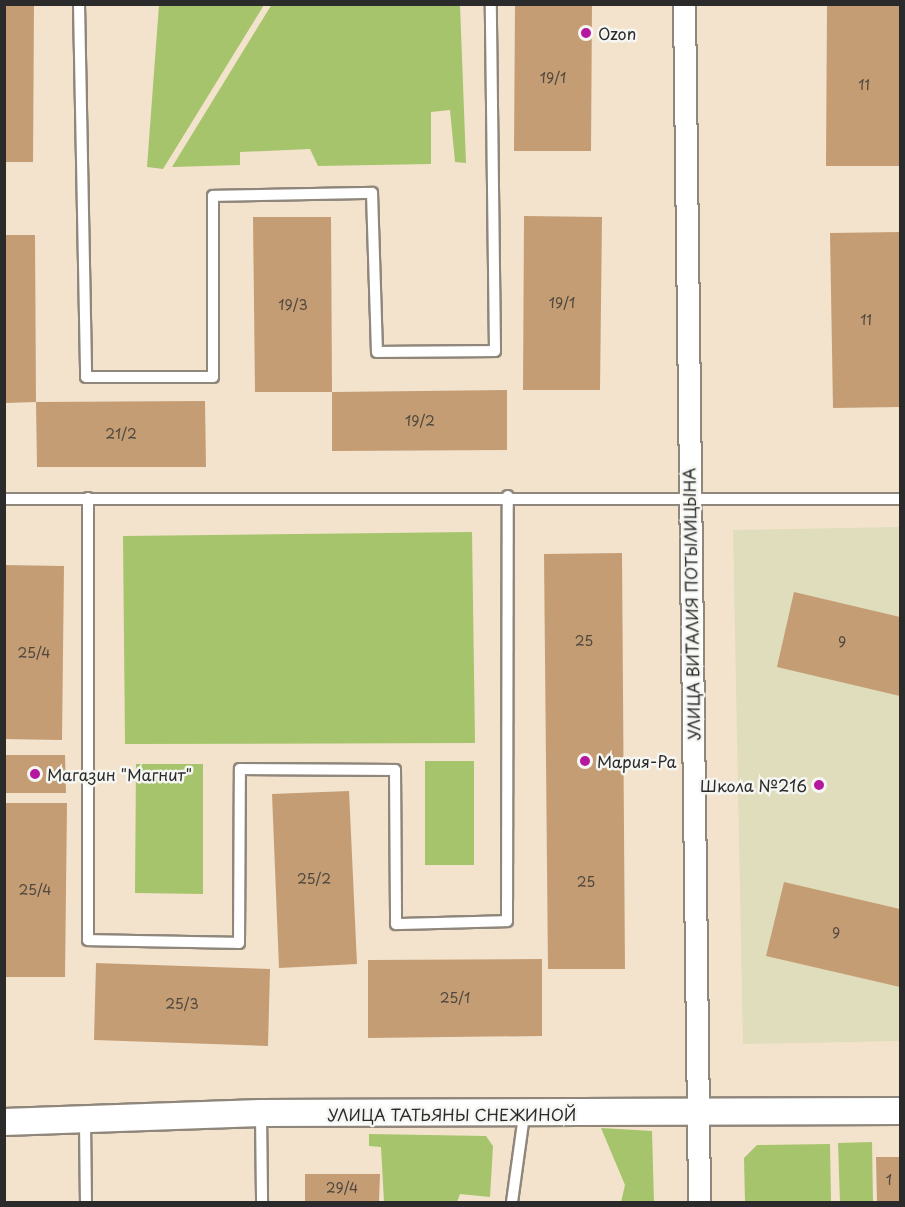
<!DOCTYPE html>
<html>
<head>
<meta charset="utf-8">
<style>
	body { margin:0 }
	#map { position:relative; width:905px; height:1207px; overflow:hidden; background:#f3e3cc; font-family:"Playpen Sans",sans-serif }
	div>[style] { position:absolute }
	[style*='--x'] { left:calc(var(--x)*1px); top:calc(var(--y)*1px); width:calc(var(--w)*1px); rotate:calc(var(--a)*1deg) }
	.built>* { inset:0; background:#dfddbb }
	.green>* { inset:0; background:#a6c46b }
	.building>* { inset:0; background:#c49d75 }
	.roads { filter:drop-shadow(2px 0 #8f877c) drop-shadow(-2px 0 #8f877c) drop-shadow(0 2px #8f877c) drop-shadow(0 -2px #8f877c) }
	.service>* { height:10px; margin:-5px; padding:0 5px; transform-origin:5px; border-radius:5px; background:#fff }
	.minor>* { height:21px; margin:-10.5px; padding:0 10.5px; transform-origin:10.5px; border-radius:10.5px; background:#fff }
	.tertiary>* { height:26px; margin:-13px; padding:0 13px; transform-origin:13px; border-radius:13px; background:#fff }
	.dots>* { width:16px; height:16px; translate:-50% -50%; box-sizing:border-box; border:3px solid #f6f6f2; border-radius:50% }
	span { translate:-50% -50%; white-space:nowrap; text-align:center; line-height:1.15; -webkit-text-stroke:5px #f6f6f2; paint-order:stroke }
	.number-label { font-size:14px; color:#51483e }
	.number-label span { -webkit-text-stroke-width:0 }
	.poi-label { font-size:16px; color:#2b2b2b }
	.left { translate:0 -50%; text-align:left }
	.right { translate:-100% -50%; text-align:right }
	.street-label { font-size:16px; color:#2b2b2b }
	.frame { position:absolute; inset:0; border:6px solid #2b2b2b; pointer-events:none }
</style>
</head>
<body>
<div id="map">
	<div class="built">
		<i style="clip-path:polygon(900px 527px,900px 1041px,743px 1044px,733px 530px)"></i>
	</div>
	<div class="green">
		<i style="clip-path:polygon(272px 4px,460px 5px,466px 163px,455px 162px,450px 110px,431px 112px,431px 164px,318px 166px,310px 149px,240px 152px,240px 165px,172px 167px)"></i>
		<i style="clip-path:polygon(159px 5px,264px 5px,163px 169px,147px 167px)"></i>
		<i style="clip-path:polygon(472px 532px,475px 743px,125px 744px,123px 536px)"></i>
		<i style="clip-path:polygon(425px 761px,474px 761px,474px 865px,425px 865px)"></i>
		<i style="clip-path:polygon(136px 764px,203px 764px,203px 894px,135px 893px)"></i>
		<i style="clip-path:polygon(601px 1128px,652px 1131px,654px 1202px,621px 1202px,625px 1185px)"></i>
		<i style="clip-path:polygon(369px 1134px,486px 1136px,493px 1146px,490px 1197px,460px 1194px,457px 1202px,384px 1202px,381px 1147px,369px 1146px)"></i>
		<i style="clip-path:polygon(872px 1142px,873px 1202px,840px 1202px,838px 1143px)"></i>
		<i style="clip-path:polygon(830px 1144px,831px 1202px,745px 1202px,744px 1158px,757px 1145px)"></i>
	</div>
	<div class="building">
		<i style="clip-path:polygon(4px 4px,34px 4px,33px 162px,4px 162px)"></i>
		<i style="clip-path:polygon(515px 4px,592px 4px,591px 151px,514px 151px)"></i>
		<i style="clip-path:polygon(827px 4px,900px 4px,900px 166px,826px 166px)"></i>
		<i style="clip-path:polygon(524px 216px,602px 217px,600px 390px,523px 390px)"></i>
		<i style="clip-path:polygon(253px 217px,331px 217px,332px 392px,255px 392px)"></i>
		<i style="clip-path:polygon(900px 232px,900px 407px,833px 408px,830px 233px)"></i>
		<i style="clip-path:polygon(5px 235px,35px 235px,36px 402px,5px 403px)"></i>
		<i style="clip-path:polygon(507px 390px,507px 450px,332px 451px,332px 392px)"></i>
		<i style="clip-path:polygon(205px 401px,206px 467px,37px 467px,36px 402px)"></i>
		<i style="clip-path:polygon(622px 553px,625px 969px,548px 969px,544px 554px)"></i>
		<i style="clip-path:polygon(4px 565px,64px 566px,62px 740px,4px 739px)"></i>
		<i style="clip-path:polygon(794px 592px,900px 617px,900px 696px,777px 667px)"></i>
		<i style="clip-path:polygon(4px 755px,65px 755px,66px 793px,4px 793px)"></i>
		<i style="clip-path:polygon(349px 791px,357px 964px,279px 968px,272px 794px)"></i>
		<i style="clip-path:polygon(4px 803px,67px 803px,65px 977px,4px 977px)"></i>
		<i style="clip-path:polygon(784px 882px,900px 909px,900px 987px,766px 956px)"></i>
		<i style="clip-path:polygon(542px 959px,542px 1036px,368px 1038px,368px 960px)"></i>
		<i style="clip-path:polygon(96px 963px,270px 969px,268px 1046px,94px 1040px)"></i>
		<i style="clip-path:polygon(876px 1157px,900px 1157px,900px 1202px,877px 1202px)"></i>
		<i style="clip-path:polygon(305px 1174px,380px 1174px,379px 1202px,305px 1202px)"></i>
	</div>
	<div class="roads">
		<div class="service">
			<i style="--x:79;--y:4;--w:373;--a:88.9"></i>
			<i style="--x:86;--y:377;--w:127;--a:0"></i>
			<i style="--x:213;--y:377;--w:181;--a:-90"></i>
			<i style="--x:213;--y:196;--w:159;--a:-1.1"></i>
			<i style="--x:372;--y:193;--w:159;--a:88.2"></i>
			<i style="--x:377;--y:352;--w:118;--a:-0.5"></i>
			<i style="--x:495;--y:351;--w:347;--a:-90.7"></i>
			<i style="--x:88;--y:498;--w:442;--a:90"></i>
			<i style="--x:88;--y:940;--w:151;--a:1.1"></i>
			<i style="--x:239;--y:943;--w:174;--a:-89.7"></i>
			<i style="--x:240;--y:769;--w:155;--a:0.4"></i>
			<i style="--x:395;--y:770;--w:154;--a:89.6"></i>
			<i style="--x:396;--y:924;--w:111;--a:-1.5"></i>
			<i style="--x:507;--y:921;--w:425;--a:-89.9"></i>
			<i style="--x:4;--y:499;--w:896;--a:0"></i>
			<i style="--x:261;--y:1114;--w:88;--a:89.3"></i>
			<i style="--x:85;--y:1122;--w:80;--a:89.3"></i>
			<i style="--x:512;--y:1202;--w:88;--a:-82.1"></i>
		</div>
		<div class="minor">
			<i style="--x:684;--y:4;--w:1198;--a:89.28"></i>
		</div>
		<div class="tertiary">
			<i style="--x:4;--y:1122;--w:257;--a:-2"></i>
			<i style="--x:261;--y:1113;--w:639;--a:-0.18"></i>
		</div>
	</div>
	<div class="dots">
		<i style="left:586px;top:33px;background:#b5179e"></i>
		<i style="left:585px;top:761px;background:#b5179e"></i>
		<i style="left:35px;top:774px;background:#b5179e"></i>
		<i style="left:819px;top:785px;background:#b5179e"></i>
	</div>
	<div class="number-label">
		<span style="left:553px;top:78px">19/1</span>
		<span style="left:864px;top:85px">11</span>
		<span style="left:562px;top:303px">19/1</span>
		<span style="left:293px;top:305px">19/3</span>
		<span style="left:866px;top:320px">11</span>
		<span style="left:420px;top:421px">19/2</span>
		<span style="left:121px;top:434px">21/2</span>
		<span style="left:584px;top:641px">25</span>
		<span style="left:842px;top:642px">9</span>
		<span style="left:34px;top:653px">25/4</span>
		<span style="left:314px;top:879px">25/2</span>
		<span style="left:586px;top:882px">25</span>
		<span style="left:35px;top:890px">25/4</span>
		<span style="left:836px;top:933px">9</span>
		<span style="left:455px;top:998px">25/1</span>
		<span style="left:182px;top:1004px">25/3</span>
		<span style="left:889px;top:1180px">1</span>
		<span style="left:342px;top:1188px">29/4</span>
	</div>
	<div class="poi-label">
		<span class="left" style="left:598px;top:33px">Ozon</span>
		<span class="left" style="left:597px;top:761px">Мария-Ра</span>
		<span class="left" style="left:47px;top:774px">Магазин "Магнит"</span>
		<span class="right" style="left:807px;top:785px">Школа №216</span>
	</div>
	<div class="street-label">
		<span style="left:691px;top:604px;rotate:-91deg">УЛИЦА ВИТАЛИЯ ПОТЫЛИЦЫНА</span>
		<span style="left:452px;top:1114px">УЛИЦА ТАТЬЯНЫ СНЕЖИНОЙ</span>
	</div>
	<div class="frame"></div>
</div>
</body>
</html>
